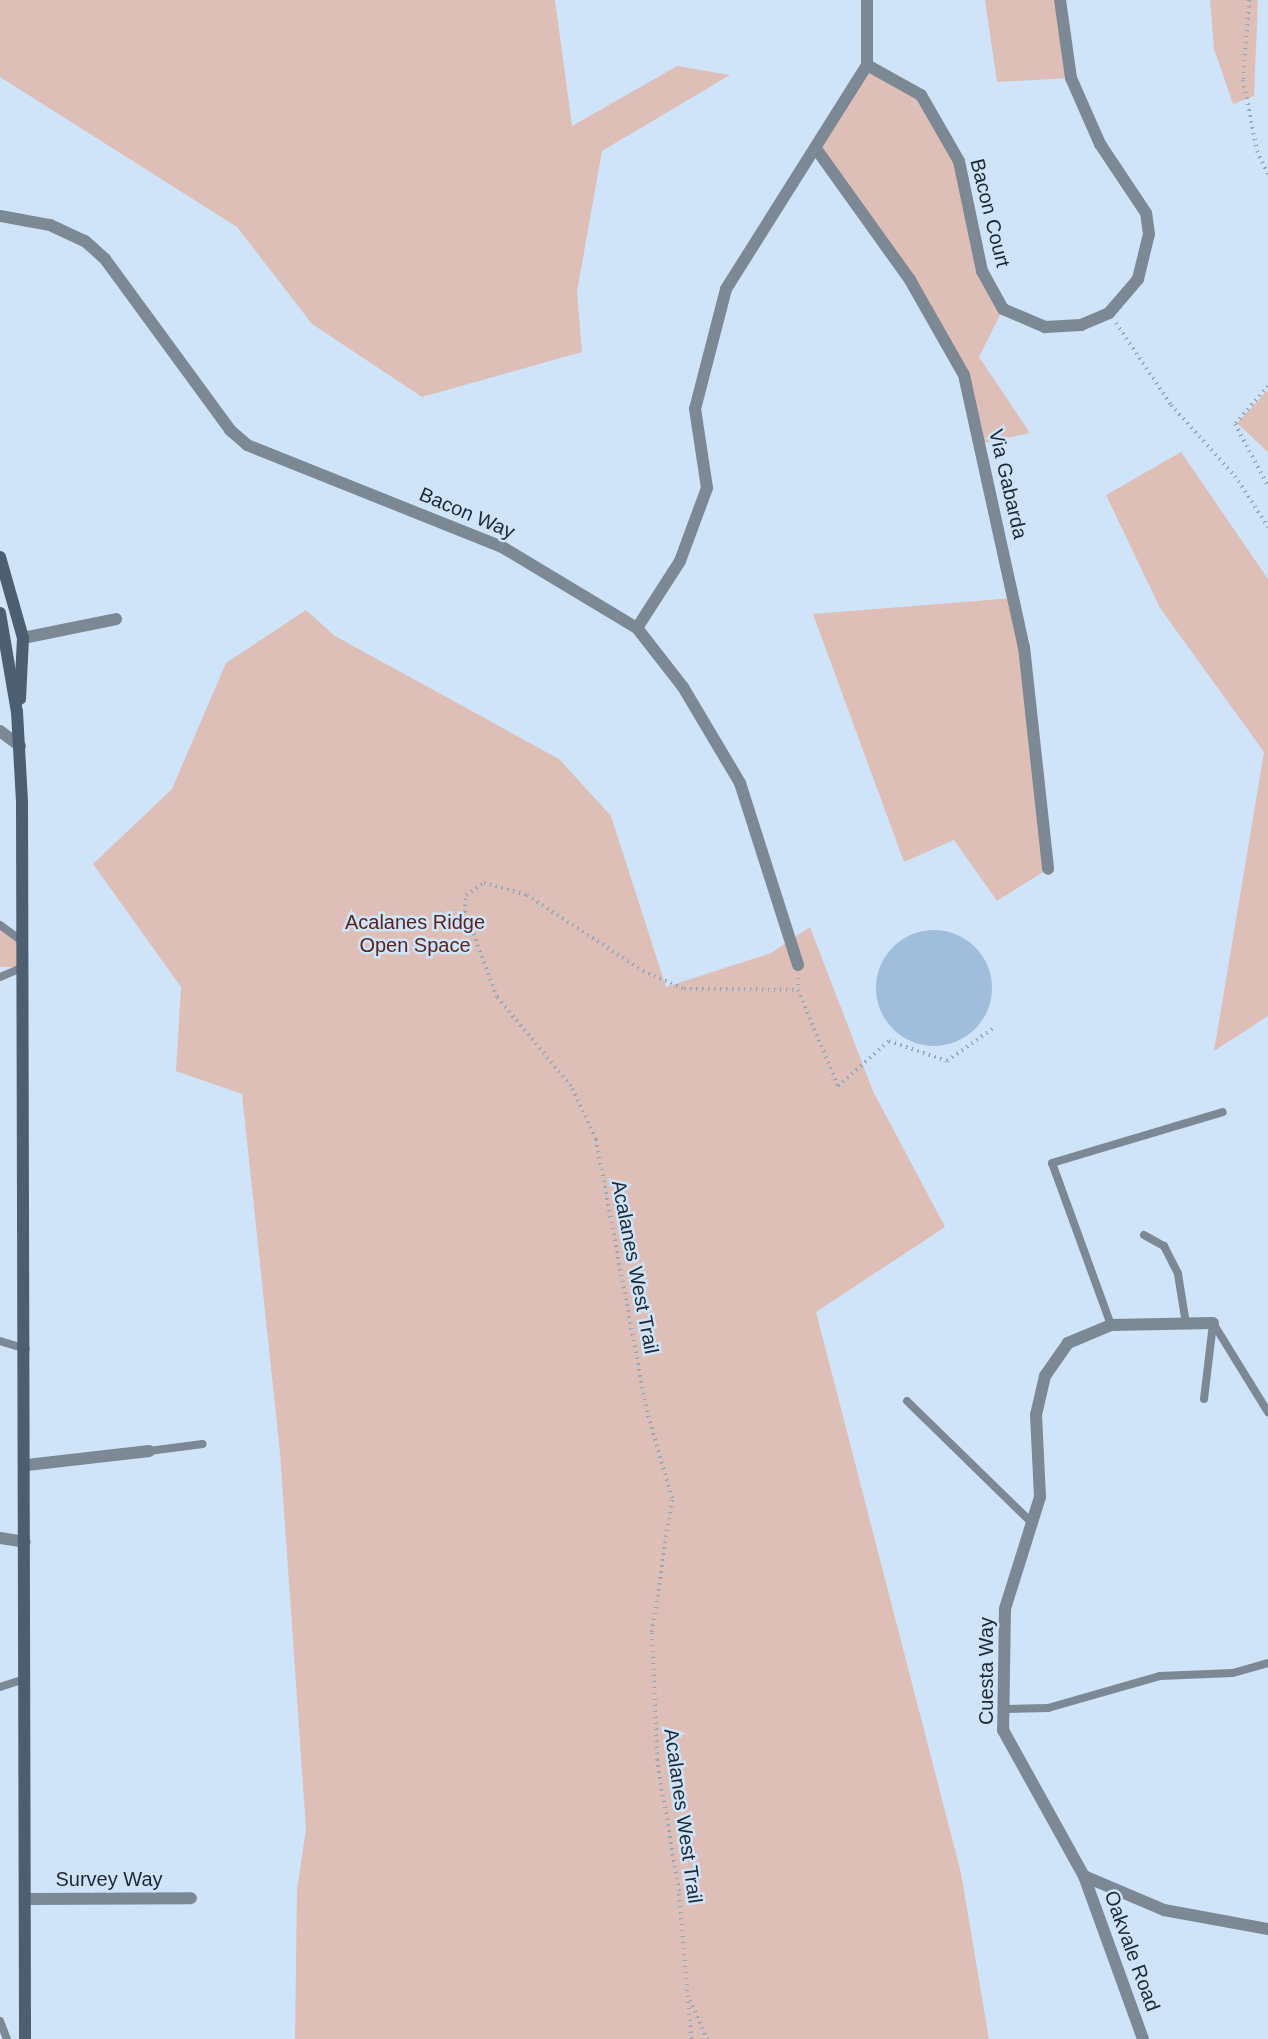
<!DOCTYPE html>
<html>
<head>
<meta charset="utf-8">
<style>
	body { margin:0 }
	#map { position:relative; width:1268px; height:2039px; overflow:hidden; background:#cfe4f9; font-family:Arial,sans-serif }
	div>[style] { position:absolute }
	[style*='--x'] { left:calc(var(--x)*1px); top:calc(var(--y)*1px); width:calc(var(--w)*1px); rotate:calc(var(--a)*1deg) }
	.green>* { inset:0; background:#ddbfb8 }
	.building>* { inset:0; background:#a0bedb }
	.round { border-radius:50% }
	.path>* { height:4px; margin-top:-2px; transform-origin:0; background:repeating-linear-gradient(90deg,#95a7b8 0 1.5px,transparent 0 6px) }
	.lane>* { height:8px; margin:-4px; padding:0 4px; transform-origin:4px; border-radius:4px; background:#7c8894 }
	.street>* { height:12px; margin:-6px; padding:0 6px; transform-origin:6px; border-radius:6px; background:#7c8894 }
	.secondary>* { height:12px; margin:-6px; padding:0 6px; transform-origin:6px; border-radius:6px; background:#4c5e6f }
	span { translate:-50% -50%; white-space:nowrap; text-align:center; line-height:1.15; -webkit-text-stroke:5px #cfe4f9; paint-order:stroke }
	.street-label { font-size:20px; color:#1e2832 }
	.park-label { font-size:20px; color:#5a241a }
</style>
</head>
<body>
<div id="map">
	<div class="green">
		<i style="clip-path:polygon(0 0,555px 0,572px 126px,677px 66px,730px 75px,602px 151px,577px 292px,582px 352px,422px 397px,312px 324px,237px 227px,0 77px)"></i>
		<i style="clip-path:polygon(985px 0,1060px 0,1071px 78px,997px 82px)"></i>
		<i style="clip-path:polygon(1210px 0,1258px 0,1254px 96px,1233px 104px,1214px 49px)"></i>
		<i style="clip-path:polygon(867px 65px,927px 104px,959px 161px,982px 271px,1003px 309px,979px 357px,1030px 433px,979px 444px,964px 375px,910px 280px,817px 150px)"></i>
		<i style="clip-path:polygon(1268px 390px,1268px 452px,1237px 423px)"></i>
		<i style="clip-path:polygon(1181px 452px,1268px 579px,1268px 1016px,1214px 1051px,1264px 752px,1160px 608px,1106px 495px)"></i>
		<i style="clip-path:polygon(1013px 598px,1048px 869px,997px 901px,954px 840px,904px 862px,813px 614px)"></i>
		<i style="clip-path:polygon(306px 610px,335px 636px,559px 759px,611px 816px,666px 987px,771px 953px,810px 927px,873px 1091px,945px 1227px,816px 1312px,961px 1873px,989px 2039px,295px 2039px,297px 1890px,306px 1829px,280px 1453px,242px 1094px,176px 1071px,181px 987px,93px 864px,172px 789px,226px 663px)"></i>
		<i style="clip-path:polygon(0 929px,23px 942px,24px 967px,0 967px)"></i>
	</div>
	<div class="building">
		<i class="round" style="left:876px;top:930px;width:116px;height:116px"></i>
	</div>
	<div class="path">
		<i style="--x:1249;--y:0;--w:80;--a:94.3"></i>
		<i style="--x:1243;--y:80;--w:72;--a:78.8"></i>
		<i style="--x:1257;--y:151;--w:26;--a:65"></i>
		<i style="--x:1116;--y:323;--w:99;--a:56.1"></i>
		<i style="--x:1171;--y:405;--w:96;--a:48"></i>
		<i style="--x:1235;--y:476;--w:61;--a:57.1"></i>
		<i style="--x:1268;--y:386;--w:50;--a:131"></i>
		<i style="--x:1235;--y:424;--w:70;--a:62"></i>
		<i style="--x:798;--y:978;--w:12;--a:90"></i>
		<i style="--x:798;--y:990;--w:104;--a:67.4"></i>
		<i style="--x:838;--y:1086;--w:68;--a:-41.4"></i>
		<i style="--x:889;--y:1041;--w:61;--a:19"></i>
		<i style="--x:947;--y:1061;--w:59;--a:-35.3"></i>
		<i style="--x:690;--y:2000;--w:43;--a:66.4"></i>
		<i style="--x:691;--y:2039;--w:148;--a:-94.6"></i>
		<i style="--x:679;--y:1891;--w:133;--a:-99.5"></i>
		<i style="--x:657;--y:1760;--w:128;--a:-92.2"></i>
		<i style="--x:652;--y:1632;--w:135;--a:-81.5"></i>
		<i style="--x:672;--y:1498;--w:90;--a:-106.2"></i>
		<i style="--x:647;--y:1412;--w:278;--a:-100.6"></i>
		<i style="--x:596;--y:1139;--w:59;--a:-115.3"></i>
		<i style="--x:571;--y:1086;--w:116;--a:-129.7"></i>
		<i style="--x:497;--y:997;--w:91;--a:-110.6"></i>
		<i style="--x:465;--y:912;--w:17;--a:-87"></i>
		<i style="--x:466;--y:895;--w:22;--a:-34"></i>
		<i style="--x:484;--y:883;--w:45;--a:15.6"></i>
		<i style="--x:527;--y:895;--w:139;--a:33.2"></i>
		<i style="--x:643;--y:971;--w:45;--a:23.7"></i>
		<i style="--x:684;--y:989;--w:114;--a:0.5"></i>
	</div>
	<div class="lane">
		<i style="--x:0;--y:925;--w:29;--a:36"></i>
		<i style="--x:0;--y:977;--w:26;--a:-23"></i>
		<i style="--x:1144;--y:1235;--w:23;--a:29"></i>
		<i style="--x:1164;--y:1246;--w:31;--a:63"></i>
		<i style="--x:1178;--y:1274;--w:51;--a:80.9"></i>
		<i style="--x:1213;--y:1323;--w:105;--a:58.3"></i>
		<i style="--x:1111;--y:1325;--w:172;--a:-110"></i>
		<i style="--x:1052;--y:1163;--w:178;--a:-16.6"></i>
		<i style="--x:0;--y:1341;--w:27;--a:17"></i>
		<i style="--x:1204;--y:1399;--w:76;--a:-83.2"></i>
		<i style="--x:907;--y:1401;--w:175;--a:44.3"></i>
		<i style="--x:149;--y:1451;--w:54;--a:-7.4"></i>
		<i style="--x:0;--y:1687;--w:26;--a:-18"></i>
		<i style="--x:1003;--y:1709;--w:45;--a:-1.3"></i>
		<i style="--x:1048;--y:1708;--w:116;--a:-15.9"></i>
		<i style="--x:1160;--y:1676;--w:73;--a:-2.4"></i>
		<i style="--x:1233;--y:1673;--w:36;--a:-16"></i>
		<i style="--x:0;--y:2021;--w:19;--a:69"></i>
	</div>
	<div class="street">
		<i style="--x:867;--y:65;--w:62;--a:29.1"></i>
		<i style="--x:921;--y:95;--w:76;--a:60.1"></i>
		<i style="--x:959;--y:161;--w:112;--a:78.2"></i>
		<i style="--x:982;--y:271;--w:43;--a:61.1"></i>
		<i style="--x:1003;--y:309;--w:46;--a:23.2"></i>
		<i style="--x:1045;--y:327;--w:36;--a:-3"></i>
		<i style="--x:1081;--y:325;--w:30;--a:-23"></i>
		<i style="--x:1109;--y:313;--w:45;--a:-49.5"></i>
		<i style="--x:1138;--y:279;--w:46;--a:-76.3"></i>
		<i style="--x:1149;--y:234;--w:21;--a:-98"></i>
		<i style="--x:1146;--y:213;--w:83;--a:-123.7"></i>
		<i style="--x:1100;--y:144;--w:72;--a:-113.7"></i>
		<i style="--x:1071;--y:78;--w:79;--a:-98"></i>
		<i style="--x:817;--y:150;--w:160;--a:54.4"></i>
		<i style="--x:910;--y:280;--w:109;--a:60.4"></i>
		<i style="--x:964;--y:375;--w:279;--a:77.6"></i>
		<i style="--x:1024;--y:647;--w:223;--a:83.8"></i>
		<i style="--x:0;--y:216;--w:51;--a:10.2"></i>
		<i style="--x:50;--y:225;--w:38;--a:25"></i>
		<i style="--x:85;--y:241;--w:27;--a:42"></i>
		<i style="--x:105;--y:259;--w:212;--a:53.8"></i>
		<i style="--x:230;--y:430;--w:23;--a:41"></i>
		<i style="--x:247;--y:445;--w:275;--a:21.8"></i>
		<i style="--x:502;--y:547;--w:157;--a:31"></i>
		<i style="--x:637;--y:628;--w:75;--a:52.1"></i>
		<i style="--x:683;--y:687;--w:112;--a:59.3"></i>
		<i style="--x:740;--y:783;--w:191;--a:72.3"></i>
		<i style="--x:637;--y:628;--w:80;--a:-57.3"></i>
		<i style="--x:680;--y:561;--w:78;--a:-69.7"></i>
		<i style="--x:707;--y:488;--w:80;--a:-98.6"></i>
		<i style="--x:695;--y:409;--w:124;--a:-75.5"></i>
		<i style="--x:726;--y:289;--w:265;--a:-57.8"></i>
		<i style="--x:867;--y:65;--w:65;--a:-90"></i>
		<i style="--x:23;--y:638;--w:95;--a:-11.5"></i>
		<i style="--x:0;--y:731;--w:25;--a:37"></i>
		<i style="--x:1213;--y:1323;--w:102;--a:178.9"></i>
		<i style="--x:1111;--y:1325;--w:47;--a:157.3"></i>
		<i style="--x:1068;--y:1343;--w:40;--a:124.9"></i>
		<i style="--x:1045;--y:1376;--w:40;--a:103"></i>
		<i style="--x:1036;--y:1415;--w:82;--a:87.2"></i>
		<i style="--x:1040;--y:1497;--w:117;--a:107.4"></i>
		<i style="--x:1005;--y:1609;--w:121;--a:90.9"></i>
		<i style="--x:1003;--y:1730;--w:167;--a:61"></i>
		<i style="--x:1084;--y:1876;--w:87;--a:23"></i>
		<i style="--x:1164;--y:1910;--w:106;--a:10.4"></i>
		<i style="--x:27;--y:1465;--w:123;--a:-6.5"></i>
		<i style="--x:0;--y:1538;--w:25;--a:9"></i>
		<i style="--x:1084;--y:1876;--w:173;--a:70.1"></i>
		<i style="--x:27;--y:1899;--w:164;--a:-0.3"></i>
	</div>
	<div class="secondary">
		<i style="--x:0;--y:557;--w:84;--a:74.1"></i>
		<i style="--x:23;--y:638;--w:61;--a:92.8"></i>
		<i style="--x:0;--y:613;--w:100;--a:80.3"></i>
		<i style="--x:17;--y:712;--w:90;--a:86.8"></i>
		<i style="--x:22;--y:802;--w:1237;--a:89.86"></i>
	</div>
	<div class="street-label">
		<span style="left:990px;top:213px;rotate:76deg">Bacon Court</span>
		<span style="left:1008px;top:484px;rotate:77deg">Via Gabarda</span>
		<span style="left:467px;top:513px;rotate:23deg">Bacon Way</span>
		<span style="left:635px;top:1267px;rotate:79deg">Acalanes West Trail</span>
		<span style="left:986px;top:1671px;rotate:-90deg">Cuesta Way</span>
		<span style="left:683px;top:1816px;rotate:82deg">Acalanes West Trail</span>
		<span style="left:109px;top:1879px">Survey Way</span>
		<span style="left:1132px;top:1951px;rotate:70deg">Oakvale Road</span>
	</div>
	<div class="park-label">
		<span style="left:415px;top:934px">Acalanes Ridge<br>Open Space</span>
	</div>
</div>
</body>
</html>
